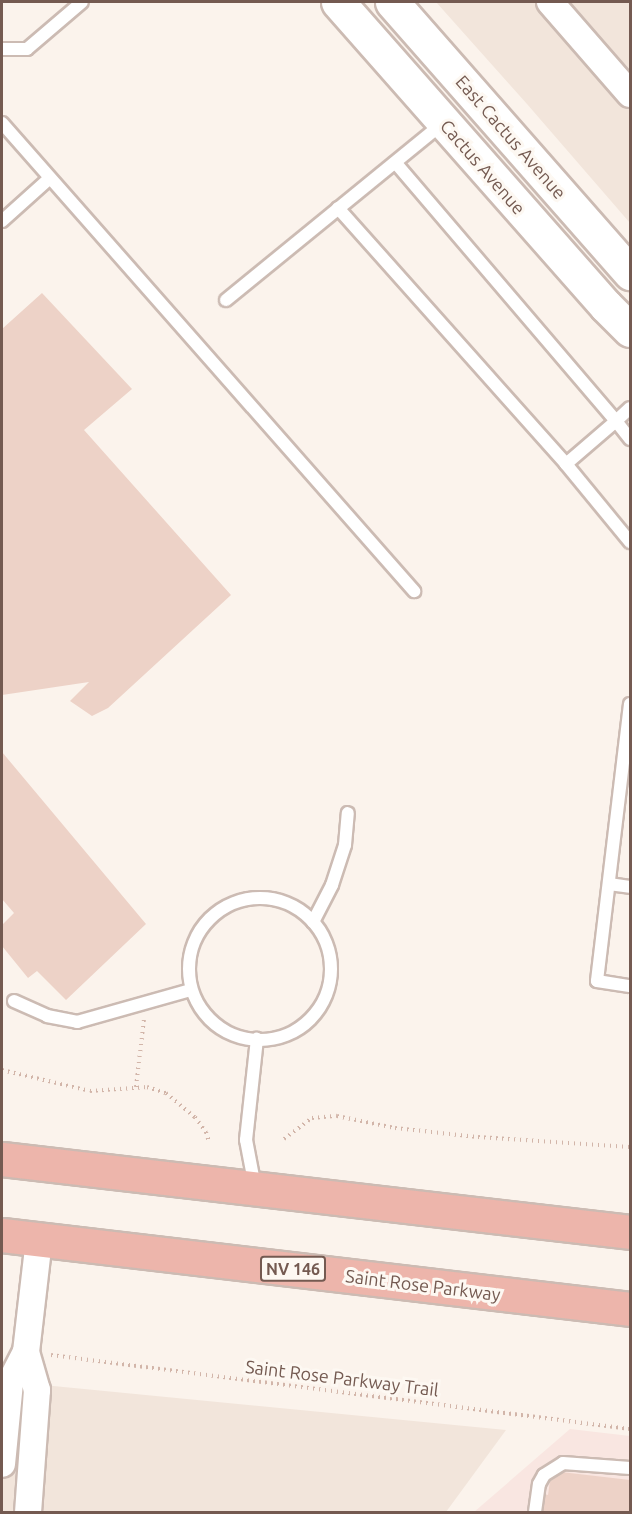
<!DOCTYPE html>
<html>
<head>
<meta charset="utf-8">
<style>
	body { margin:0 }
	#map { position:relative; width:632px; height:1514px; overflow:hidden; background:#fbf3ec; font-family:Ubuntu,sans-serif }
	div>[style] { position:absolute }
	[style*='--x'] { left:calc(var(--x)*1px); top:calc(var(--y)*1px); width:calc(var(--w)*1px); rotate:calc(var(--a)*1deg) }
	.residential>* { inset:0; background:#f2e5db }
	.commercial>* { inset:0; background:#f9e6e1 }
	.building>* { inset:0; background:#edd2c7 }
	.path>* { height:4px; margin-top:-2px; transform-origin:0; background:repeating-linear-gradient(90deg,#d2b5a9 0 1.5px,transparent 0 6px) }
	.roads { filter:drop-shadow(2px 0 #ccbbb3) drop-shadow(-2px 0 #ccbbb3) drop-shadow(0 2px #ccbbb3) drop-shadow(0 -2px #ccbbb3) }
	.lane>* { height:12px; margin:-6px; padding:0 6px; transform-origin:6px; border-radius:6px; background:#fff }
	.lane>.ring { margin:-6px; padding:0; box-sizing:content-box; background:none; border:12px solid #fff; border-radius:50% }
	.street>* { height:26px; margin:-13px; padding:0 13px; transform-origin:13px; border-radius:13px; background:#fff }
	.secondary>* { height:33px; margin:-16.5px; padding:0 16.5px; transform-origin:16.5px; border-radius:16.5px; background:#fff }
	.highway>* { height:33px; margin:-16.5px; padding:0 16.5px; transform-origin:16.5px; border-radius:16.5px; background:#edb5ab }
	span { translate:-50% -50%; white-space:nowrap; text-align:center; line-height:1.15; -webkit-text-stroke:6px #fdf8f2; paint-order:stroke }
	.shield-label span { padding:2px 4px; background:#fdf8f2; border:2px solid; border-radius:4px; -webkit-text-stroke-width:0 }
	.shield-label { font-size:16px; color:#745a51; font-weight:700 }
	.street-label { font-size:18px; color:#745a51 }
	.frame { position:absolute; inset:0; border:3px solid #745a51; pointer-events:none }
</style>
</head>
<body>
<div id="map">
	<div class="residential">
		<i style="clip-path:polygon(436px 2px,630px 2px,630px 223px,527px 104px)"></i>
		<i style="clip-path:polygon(2px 1381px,506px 1430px,446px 1512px,2px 1512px)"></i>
	</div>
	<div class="commercial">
		<i style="clip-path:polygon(570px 1429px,630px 1436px,630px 1512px,474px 1512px)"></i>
	</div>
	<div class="building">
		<i style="clip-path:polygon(42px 293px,132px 389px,84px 430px,231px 595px,108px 708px,92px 716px,70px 701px,89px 682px,2px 695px,2px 329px)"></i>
		<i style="clip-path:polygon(2px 752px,146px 924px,66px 1000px,37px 971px,28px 978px,2px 946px,2px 925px,14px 913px,2px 899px)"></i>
		<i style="clip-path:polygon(561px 1472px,630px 1480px,630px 1512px,542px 1512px,544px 1494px,548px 1495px,550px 1481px)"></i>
	</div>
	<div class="path">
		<i style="--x:2;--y:1070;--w:90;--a:13.4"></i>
		<i style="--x:90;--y:1091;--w:57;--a:-4"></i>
		<i style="--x:147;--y:1087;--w:20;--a:18"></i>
		<i style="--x:166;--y:1093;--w:38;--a:40"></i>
		<i style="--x:195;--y:1117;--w:19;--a:54"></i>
		<i style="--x:206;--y:1132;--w:10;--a:73"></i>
		<i style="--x:136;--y:1087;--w:68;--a:-83.3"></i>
		<i style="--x:284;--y:1139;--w:35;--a:-37"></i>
		<i style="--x:312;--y:1118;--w:25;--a:-5"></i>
		<i style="--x:337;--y:1116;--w:59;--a:11.7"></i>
		<i style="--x:395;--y:1128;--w:83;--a:6.2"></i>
		<i style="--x:478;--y:1137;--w:152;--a:3.8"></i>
		<i style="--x:51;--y:1355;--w:584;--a:7.28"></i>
	</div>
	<div class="roads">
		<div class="lane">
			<i style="--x:2;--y:49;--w:25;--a:0"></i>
			<i style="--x:27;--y:49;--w:72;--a:-40.5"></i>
			<i style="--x:2;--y:123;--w:624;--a:48.64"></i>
			<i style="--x:338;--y:208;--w:343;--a:48.3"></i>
			<i style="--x:566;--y:464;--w:66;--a:-40.7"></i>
			<i style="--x:616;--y:421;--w:340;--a:-130.5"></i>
			<i style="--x:2;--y:221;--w:64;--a:-41.9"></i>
			<i style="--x:226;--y:300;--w:280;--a:-39.2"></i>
			<i style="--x:630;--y:408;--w:19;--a:137"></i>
			<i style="--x:616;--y:421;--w:23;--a:52"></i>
			<i style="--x:566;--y:464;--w:101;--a:50.6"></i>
			<i style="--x:630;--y:704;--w:279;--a:96.8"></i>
			<i style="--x:597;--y:981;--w:33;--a:9"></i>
			<i style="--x:609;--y:884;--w:21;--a:8"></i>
			<i class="ring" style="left:189px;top:898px;width:130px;height:130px"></i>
			<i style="--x:313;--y:922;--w:42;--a:-62.8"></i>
			<i style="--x:332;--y:885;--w:42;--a:-72"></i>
			<i style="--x:345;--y:845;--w:32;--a:-85"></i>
			<i style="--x:14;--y:1001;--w:36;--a:24"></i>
			<i style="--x:47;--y:1016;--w:31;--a:11"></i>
			<i style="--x:77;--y:1022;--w:118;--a:-15.7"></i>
			<i style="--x:255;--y:1187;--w:48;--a:-100.8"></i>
			<i style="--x:246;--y:1140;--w:102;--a:-83.8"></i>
			<i style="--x:535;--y:1512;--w:28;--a:-82"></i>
			<i style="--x:539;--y:1484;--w:10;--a:-61"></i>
			<i style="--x:544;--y:1475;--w:22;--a:-32"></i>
			<i style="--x:563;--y:1463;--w:67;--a:4.3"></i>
		</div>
		<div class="street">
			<i style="--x:550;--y:2;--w:122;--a:49"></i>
			<i style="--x:26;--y:1352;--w:40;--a:74"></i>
			<i style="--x:37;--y:1390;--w:122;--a:94.2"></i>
			<i style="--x:2;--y:1464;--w:81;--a:-84.4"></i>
			<i style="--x:10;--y:1383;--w:35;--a:-63"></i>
			<i style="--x:26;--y:1352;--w:114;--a:-83.4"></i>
		</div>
		<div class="secondary">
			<i style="--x:338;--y:2;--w:405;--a:48.6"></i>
			<i style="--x:606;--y:306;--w:34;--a:45"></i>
			<i style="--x:392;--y:2;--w:361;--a:48.7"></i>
		</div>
		<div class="highway">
			<i style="--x:2;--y:1159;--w:632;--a:6.63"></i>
			<i style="--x:2;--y:1235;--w:632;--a:6.72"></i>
		</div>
	</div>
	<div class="shield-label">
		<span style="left:293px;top:1269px">NV 146</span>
	</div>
	<div class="street-label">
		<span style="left:511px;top:137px;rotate:49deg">East Cactus Avenue</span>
		<span style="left:483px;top:167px;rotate:49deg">Cactus Avenue</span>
		<span style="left:423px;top:1285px;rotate:7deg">Saint Rose Parkway</span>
		<span style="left:342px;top:1378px;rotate:7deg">Saint Rose Parkway Trail</span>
	</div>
	<div class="frame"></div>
</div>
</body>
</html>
